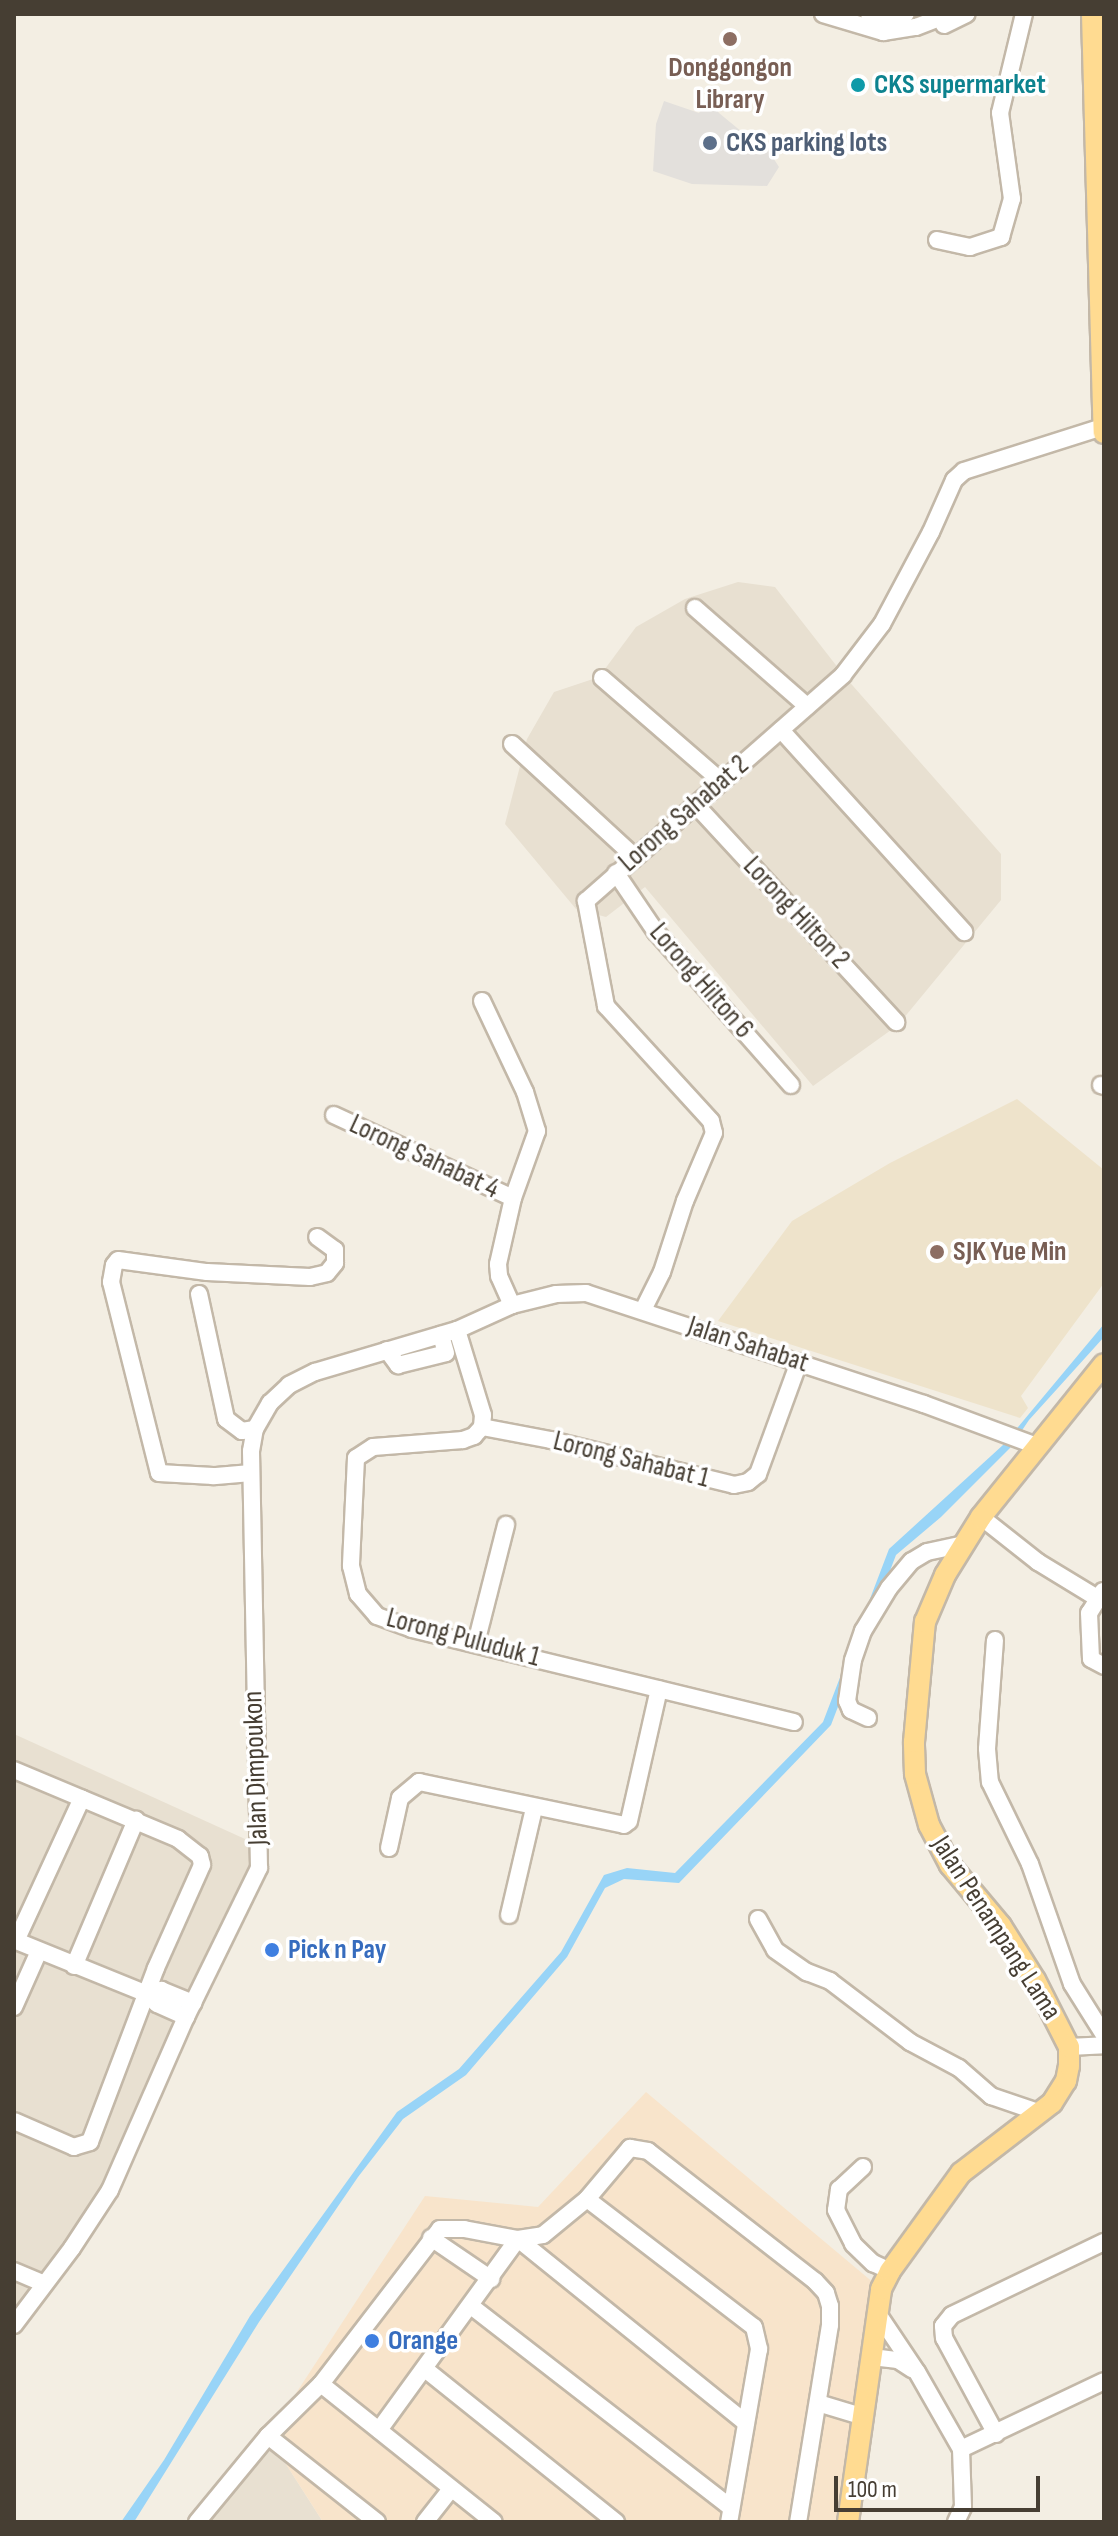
<!DOCTYPE html>
<html>
<head>
<meta charset="utf-8">
<style>
	body { margin:0 }
	#map { position:relative; width:1118px; height:2536px; overflow:hidden; background:#f3eee3; font-family:"Sofia Sans Condensed",sans-serif }
	div>[style] { position:absolute }
	[style*='--x'] { left:calc(var(--x)*1px); top:calc(var(--y)*1px); width:calc(var(--w)*1px); rotate:calc(var(--a)*1deg) }
	.residential>* { inset:0; background:#e8e0d1 }
	.commercial>* { inset:0; background:#f8e4cb }
	.education>* { inset:0; background:#eee3cb }
	.parking>* { inset:0; background:#e3e0dc }
	.water>* { inset:0; background:#98d4f7 }
	.roads { filter:drop-shadow(2px 0 #c3b8a8) drop-shadow(-2px 0 #c3b8a8) drop-shadow(0 2px #c3b8a8) drop-shadow(0 -2px #c3b8a8) }
	.minor>* { height:16px; margin:-8px; padding:0 8px; transform-origin:8px; border-radius:8px; background:#fff }
	.major>* { height:20px; margin:-10px; padding:0 10px; transform-origin:10px; border-radius:10px; background:#ffdb91 }
	.dots>* { width:22px; height:22px; translate:-50% -50%; box-sizing:border-box; border:4px solid #fff; border-radius:50% }
	span { translate:-50% -50%; white-space:nowrap; text-align:center; line-height:1.15; -webkit-text-stroke:7px #fff; paint-order:stroke }
	.education-label { font-size:28px; color:#785e54; font-weight:700 }
	.left { translate:0 -50%; text-align:left }
	.culture-label { font-size:28px; color:#0d838f; font-weight:700 }
	.service-label { font-size:28px; color:#4e5e75; font-weight:700 }
	.street-label { font-size:28px; color:#463e33 }
	.shop-label { font-size:28px; color:#366cbe; font-weight:700 }
	.frame { position:absolute; inset:0; border:16px solid #463e33; pointer-events:none }
	.scale { position:absolute; left:834px; top:2476px; width:206px; height:36px; box-sizing:border-box; border:4px solid #463e33; border-top:0; padding-left:10px; font-size:24px; line-height:28px; white-space:nowrap; color:#463e33; -webkit-text-stroke:6px #fff; paint-order:stroke }
</style>
</head>
<body>
<div id="map">
	<div class="residential">
		<i style="clip-path:polygon(738px 582px,775px 587px,846px 678px,1001px 854px,1001px 900px,898px 1025px,813px 1086px,645px 887px,606px 917px,576px 909px,505px 824px,527px 739px,554px 692px,599px 677px,636px 627px,685px 599px)"></i>
		<i style="clip-path:polygon(14px 1734px,267px 1849px,94px 2206px,14px 2312px)"></i>
		<i style="clip-path:polygon(268px 2436px,323px 2522px,196px 2522px)"></i>
	</div>
	<div class="commercial">
		<i style="clip-path:polygon(646px 2092px,881px 2289px,861px 2416px,837px 2522px,323px 2522px,268px 2436px,425px 2196px,538px 2207px)"></i>
	</div>
	<div class="education">
		<i style="clip-path:polygon(1017px 1099px,1104px 1170px,1104px 1283px,1021px 1396px,1028px 1408px,1020px 1418px,718px 1321px,792px 1221px,890px 1163px)"></i>
	</div>
	<div class="parking">
		<i style="clip-path:polygon(709px 100px,719px 113px,742px 132px,761px 142px,770px 153px,779px 167px,767px 186px,692px 184px,653px 171px,656px 124px,664px 101px,699px 113px)"></i>
	</div>
	<div class="water">
		<i style="clip-path:polygon(1104px 1324px,1104px 1337px,1029px 1420px,1010px 1448px,941px 1517px,896px 1555px,831px 1725px,679px 1883px,624px 1879px,605px 1888px,567px 1957px,466px 2075px,403px 2119px,358px 2177px,259px 2322px,134px 2522px,121px 2522px,164px 2460px,250px 2316px,397px 2112px,459px 2069px,561px 1952px,604px 1875px,627px 1868px,675px 1873px,823px 1722px,889px 1549px,1003px 1445px)"></i>
	</div>
	<div class="roads">
		<div class="minor">
			<i style="--x:823;--y:14;--w:63;--a:16.7"></i>
			<i style="--x:883;--y:32;--w:33;--a:-9"></i>
			<i style="--x:916;--y:27;--w:36;--a:-21"></i>
			<i style="--x:869;--y:14;--w:15;--a:16"></i>
			<i style="--x:883;--y:18;--w:23;--a:-10"></i>
			<i style="--x:944;--y:25;--w:25;--a:-26"></i>
			<i style="--x:937;--y:240;--w:34;--a:12"></i>
			<i style="--x:970;--y:247;--w:33;--a:-18"></i>
			<i style="--x:1001;--y:237;--w:40;--a:-74"></i>
			<i style="--x:1012;--y:199;--w:87;--a:-97.9"></i>
			<i style="--x:1000;--y:113;--w:102;--a:-76.4"></i>
			<i style="--x:695;--y:608;--w:149;--a:41.2"></i>
			<i style="--x:602;--y:678;--w:157;--a:40.9"></i>
			<i style="--x:781;--y:730;--w:273;--a:47.8"></i>
			<i style="--x:512;--y:744;--w:167;--a:42.6"></i>
			<i style="--x:695;--y:804;--w:297;--a:47.3"></i>
			<i style="--x:616;--y:873;--w:71;--a:55.9"></i>
			<i style="--x:656;--y:932;--w:204;--a:48.6"></i>
			<i style="--x:482;--y:1001;--w:101;--a:64.7"></i>
			<i style="--x:525;--y:1092;--w:41;--a:72.9"></i>
			<i style="--x:537;--y:1131;--w:71;--a:109.7"></i>
			<i style="--x:513;--y:1198;--w:68;--a:102.8"></i>
			<i style="--x:498;--y:1264;--w:12;--a:85"></i>
			<i style="--x:499;--y:1276;--w:32;--a:66"></i>
			<i style="--x:1101;--y:1085;--w:3;--a:18"></i>
			<i style="--x:334;--y:1115;--w:197;--a:24.9"></i>
			<i style="--x:199;--y:1294;--w:128;--a:77.8"></i>
			<i style="--x:226;--y:1419;--w:20;--a:37"></i>
			<i style="--x:242;--y:1431;--w:13;--a:-9"></i>
			<i style="--x:643;--y:1310;--w:42;--a:-63.4"></i>
			<i style="--x:662;--y:1272;--w:75;--a:-72.1"></i>
			<i style="--x:685;--y:1201;--w:74;--a:-66.9"></i>
			<i style="--x:714;--y:1133;--w:12;--a:-104"></i>
			<i style="--x:711;--y:1121;--w:156;--a:-132.4"></i>
			<i style="--x:606;--y:1006;--w:107;--a:-100.8"></i>
			<i style="--x:586;--y:901;--w:342;--a:-41.3"></i>
			<i style="--x:843;--y:675;--w:64;--a:-52.6"></i>
			<i style="--x:882;--y:624;--w:104;--a:-62"></i>
			<i style="--x:931;--y:532;--w:57;--a:-66.1"></i>
			<i style="--x:954;--y:480;--w:13;--a:-42"></i>
			<i style="--x:964;--y:471;--w:146;--a:-17.6"></i>
			<i style="--x:457;--y:1330;--w:89;--a:73"></i>
			<i style="--x:483;--y:1415;--w:12;--a:95"></i>
			<i style="--x:387;--y:1350;--w:19;--a:54"></i>
			<i style="--x:398;--y:1365;--w:49;--a:-14"></i>
			<i style="--x:446;--y:1353;--w:19;--a:-106"></i>
			<i style="--x:482;--y:1427;--w:12;--a:132"></i>
			<i style="--x:474;--y:1436;--w:12;--a:160"></i>
			<i style="--x:463;--y:1440;--w:90;--a:175.6"></i>
			<i style="--x:373;--y:1447;--w:20;--a:147"></i>
			<i style="--x:356;--y:1458;--w:108;--a:92.7"></i>
			<i style="--x:351;--y:1566;--w:29;--a:76"></i>
			<i style="--x:358;--y:1594;--w:29;--a:49"></i>
			<i style="--x:377;--y:1616;--w:37;--a:20"></i>
			<i style="--x:412;--y:1629;--w:393;--a:13.7"></i>
			<i style="--x:482;--y:1427;--w:70;--a:10.7"></i>
			<i style="--x:551;--y:1440;--w:188;--a:13.8"></i>
			<i style="--x:734;--y:1485;--w:14;--a:-12"></i>
			<i style="--x:748;--y:1482;--w:13;--a:-39"></i>
			<i style="--x:758;--y:1474;--w:119;--a:-69.9"></i>
			<i style="--x:251;--y:1473;--w:38;--a:175"></i>
			<i style="--x:213;--y:1476;--w:54;--a:-176.8"></i>
			<i style="--x:159;--y:1473;--w:197;--a:-104.1"></i>
			<i style="--x:111;--y:1282;--w:17;--a:-80"></i>
			<i style="--x:114;--y:1265;--w:6;--a:-51"></i>
			<i style="--x:118;--y:1260;--w:90;--a:7.7"></i>
			<i style="--x:207;--y:1272;--w:103;--a:2.8"></i>
			<i style="--x:310;--y:1277;--w:17;--a:-13"></i>
			<i style="--x:327;--y:1273;--w:13;--a:-51"></i>
			<i style="--x:335;--y:1263;--w:13;--a:-90"></i>
			<i style="--x:335;--y:1250;--w:22;--a:-144"></i>
			<i style="--x:981;--y:1517;--w:73;--a:38.3"></i>
			<i style="--x:1038;--y:1562;--w:69;--a:31.4"></i>
			<i style="--x:1103;--y:1591;--w:26;--a:122"></i>
			<i style="--x:1089;--y:1613;--w:46;--a:87.5"></i>
			<i style="--x:1091;--y:1659;--w:15;--a:28"></i>
			<i style="--x:995;--y:1640;--w:109;--a:94.2"></i>
			<i style="--x:987;--y:1749;--w:33;--a:85"></i>
			<i style="--x:990;--y:1782;--w:91;--a:64"></i>
			<i style="--x:1030;--y:1864;--w:127;--a:70.7"></i>
			<i style="--x:1072;--y:1984;--w:60;--a:57.9"></i>
			<i style="--x:476;--y:1643;--w:122;--a:-75.7"></i>
			<i style="--x:868;--y:1718;--w:19;--a:-155"></i>
			<i style="--x:851;--y:1710;--w:10;--a:-114"></i>
			<i style="--x:847;--y:1701;--w:41;--a:-81.7"></i>
			<i style="--x:853;--y:1660;--w:31;--a:-71"></i>
			<i style="--x:863;--y:1631;--w:50;--a:-58.8"></i>
			<i style="--x:889;--y:1588;--w:35;--a:-50"></i>
			<i style="--x:912;--y:1561;--w:17;--a:-31"></i>
			<i style="--x:927;--y:1552;--w:39;--a:-12"></i>
			<i style="--x:14;--y:1770;--w:178;--a:22.8"></i>
			<i style="--x:178;--y:1839;--w:28;--a:38"></i>
			<i style="--x:200;--y:1856;--w:9;--a:77"></i>
			<i style="--x:202;--y:1865;--w:113;--a:114.1"></i>
			<i style="--x:156;--y:1968;--w:186;--a:110.8"></i>
			<i style="--x:90;--y:2142;--w:17;--a:163"></i>
			<i style="--x:74;--y:2147;--w:65;--a:-156.6"></i>
			<i style="--x:389;--y:1848;--w:51;--a:-77.6"></i>
			<i style="--x:400;--y:1798;--w:25;--a:-40"></i>
			<i style="--x:419;--y:1782;--w:209;--a:11.8"></i>
			<i style="--x:624;--y:1825;--w:6;--a:-39"></i>
			<i style="--x:629;--y:1821;--w:135;--a:-77.2"></i>
			<i style="--x:509;--y:1915;--w:110;--a:-76.8"></i>
			<i style="--x:758;--y:1919;--w:35;--a:61"></i>
			<i style="--x:775;--y:1950;--w:39;--a:35"></i>
			<i style="--x:807;--y:1972;--w:25;--a:21"></i>
			<i style="--x:830;--y:1981;--w:101;--a:37.3"></i>
			<i style="--x:910;--y:2042;--w:55;--a:28"></i>
			<i style="--x:959;--y:2068;--w:43;--a:41.2"></i>
			<i style="--x:991;--y:2096;--w:53;--a:18.8"></i>
			<i style="--x:14;--y:1940;--w:144;--a:22.1"></i>
			<i style="--x:147;--y:1994;--w:14;--a:45"></i>
			<i style="--x:157;--y:2004;--w:32;--a:24"></i>
			<i style="--x:16;--y:1941;--w:157;--a:-65.2"></i>
			<i style="--x:74;--y:1966;--w:159;--a:-67"></i>
			<i style="--x:147;--y:1994;--w:15;--a:-16"></i>
			<i style="--x:161;--y:1990;--w:35;--a:22"></i>
			<i style="--x:14;--y:2007;--w:61;--a:-65.9"></i>
			<i style="--x:1069;--y:2047;--w:35;--a:-3"></i>
			<i style="--x:863;--y:2167;--w:33;--a:137"></i>
			<i style="--x:839;--y:2189;--w:21;--a:98"></i>
			<i style="--x:836;--y:2210;--w:38;--a:63"></i>
			<i style="--x:853;--y:2244;--w:28;--a:44"></i>
			<i style="--x:873;--y:2263;--w:19;--a:25"></i>
			<i style="--x:587;--y:2199;--w:210;--a:37.5"></i>
			<i style="--x:754;--y:2327;--w:23;--a:77"></i>
			<i style="--x:759;--y:2349;--w:176;--a:99.8"></i>
			<i style="--x:431;--y:2238;--w:73;--a:34.3"></i>
			<i style="--x:518;--y:2239;--w:293;--a:38.9"></i>
			<i style="--x:14;--y:2271;--w:33;--a:23"></i>
			<i style="--x:471;--y:2306;--w:329;--a:37.8"></i>
			<i style="--x:878;--y:2314;--w:70;--a:56.1"></i>
			<i style="--x:917;--y:2372;--w:89;--a:60.3"></i>
			<i style="--x:961;--y:2449;--w:58;--a:88"></i>
			<i style="--x:963;--y:2507;--w:17;--a:115"></i>
			<i style="--x:14;--y:2325;--w:96;--a:-53"></i>
			<i style="--x:72;--y:2248;--w:69;--a:-56.8"></i>
			<i style="--x:110;--y:2190;--w:189;--a:-66.3"></i>
			<i style="--x:186;--y:2017;--w:166;--a:-63.9"></i>
			<i style="--x:259;--y:1868;--w:417;--a:-91.1"></i>
			<i style="--x:251;--y:1451;--w:22;--a:-80"></i>
			<i style="--x:255;--y:1429;--w:30;--a:-60"></i>
			<i style="--x:270;--y:1403;--w:26;--a:-43"></i>
			<i style="--x:289;--y:1385;--w:29;--a:-27"></i>
			<i style="--x:315;--y:1372;--w:148;--a:-16.5"></i>
			<i style="--x:457;--y:1330;--w:60;--a:-24.4"></i>
			<i style="--x:512;--y:1305;--w:45;--a:-14"></i>
			<i style="--x:556;--y:1294;--w:30;--a:-2"></i>
			<i style="--x:586;--y:1293;--w:356;--a:18.2"></i>
			<i style="--x:924;--y:1404;--w:121;--a:20.4"></i>
			<i style="--x:872;--y:2357;--w:26;--a:7"></i>
			<i style="--x:898;--y:2360;--w:17;--a:33"></i>
			<i style="--x:425;--y:2369;--w:245;--a:38.7"></i>
			<i style="--x:321;--y:2384;--w:221;--a:38.6"></i>
			<i style="--x:818;--y:2403;--w:45;--a:16.8"></i>
			<i style="--x:379;--y:2430;--w:236;--a:-54"></i>
			<i style="--x:996;--y:2434;--w:109;--a:-118.4"></i>
			<i style="--x:944;--y:2338;--w:12;--a:-95"></i>
			<i style="--x:943;--y:2326;--w:14;--a:-51"></i>
			<i style="--x:952;--y:2315;--w:169;--a:-25.7"></i>
			<i style="--x:268;--y:2436;--w:139;--a:38.3"></i>
			<i style="--x:961;--y:2449;--w:158;--a:-25.4"></i>
			<i style="--x:197;--y:2522;--w:112;--a:-50.5"></i>
			<i style="--x:268;--y:2436;--w:74;--a:-44.5"></i>
			<i style="--x:321;--y:2384;--w:195;--a:-52.5"></i>
			<i style="--x:440;--y:2229;--w:24;--a:0"></i>
			<i style="--x:464;--y:2229;--w:55;--a:10.5"></i>
			<i style="--x:518;--y:2239;--w:25;--a:-9"></i>
			<i style="--x:543;--y:2235;--w:57;--a:-39.3"></i>
			<i style="--x:587;--y:2199;--w:67;--a:-49.9"></i>
			<i style="--x:630;--y:2148;--w:18;--a:9"></i>
			<i style="--x:648;--y:2151;--w:212;--a:37.9"></i>
			<i style="--x:815;--y:2281;--w:16;--a:47"></i>
			<i style="--x:826;--y:2293;--w:14;--a:73"></i>
			<i style="--x:830;--y:2306;--w:19;--a:90"></i>
			<i style="--x:830;--y:2325;--w:200;--a:99.2"></i>
			<i style="--x:425;--y:2522;--w:42;--a:-51.8"></i>
		</div>
		<div class="major">
			<i style="--x:1092;--y:14;--w:419;--a:88.4"></i>
			<i style="--x:848;--y:2522;--w:235;--a:-81.9"></i>
			<i style="--x:881;--y:2289;--w:20;--a:-63"></i>
			<i style="--x:890;--y:2271;--w:121;--a:-54.1"></i>
			<i style="--x:961;--y:2173;--w:115;--a:-37.6"></i>
			<i style="--x:1052;--y:2103;--w:26;--a:-58"></i>
			<i style="--x:1066;--y:2081;--w:15;--a:-79"></i>
			<i style="--x:1069;--y:2066;--w:19;--a:-90"></i>
			<i style="--x:1069;--y:2047;--w:75;--a:-116.9"></i>
			<i style="--x:1035;--y:1980;--w:64;--a:-122.2"></i>
			<i style="--x:1001;--y:1926;--w:80;--a:-129.9"></i>
			<i style="--x:950;--y:1865;--w:45;--a:-117.7"></i>
			<i style="--x:929;--y:1825;--w:53;--a:-105.4"></i>
			<i style="--x:915;--y:1774;--w:32;--a:-92"></i>
			<i style="--x:914;--y:1742;--w:121;--a:-84.8"></i>
			<i style="--x:925;--y:1622;--w:51;--a:-66.9"></i>
			<i style="--x:945;--y:1575;--w:68;--a:-58.2"></i>
			<i style="--x:981;--y:1517;--w:196;--a:-51.2"></i>
		</div>
	</div>
	<div class="dots">
		<i style="left:730px;top:39px;background:#8d6e63"></i>
		<i style="left:858px;top:85px;background:#0f9aa8"></i>
		<i style="left:710px;top:143px;background:#5c6f8a"></i>
		<i style="left:937px;top:1252px;background:#8d6e63"></i>
		<i style="left:272px;top:1950px;background:#3f7fe0"></i>
		<i style="left:372px;top:2341px;background:#3f7fe0"></i>
	</div>
	<div class="education-label">
		<span style="left:730px;top:84px">Donggongon<br>Library</span>
		<span class="left" style="left:953px;top:1252px">SJK Yue Min</span>
	</div>
	<div class="culture-label">
		<span class="left" style="left:874px;top:85px">CKS supermarket</span>
	</div>
	<div class="service-label">
		<span class="left" style="left:726px;top:143px">CKS parking lots</span>
	</div>
	<div class="street-label">
		<span style="left:684px;top:814px;rotate:-41deg">Lorong Sahabat 2</span>
		<span style="left:796px;top:913px;rotate:47deg">Lorong Hilton 2</span>
		<span style="left:701px;top:981px;rotate:49deg">Lorong Hilton 6</span>
		<span style="left:424px;top:1157px;rotate:25deg">Lorong Sahabat 4</span>
		<span style="left:748px;top:1345px;rotate:18deg">Jalan Sahabat</span>
		<span style="left:631px;top:1460px;rotate:14deg">Lorong Sahabat 1</span>
		<span style="left:463px;top:1638px;rotate:15deg">Lorong Puluduk 1</span>
		<span style="left:256px;top:1768px;rotate:-92deg">Jalan Dimpoukon</span>
		<span style="left:996px;top:1928px;rotate:57deg">Jalan Penampang Lama</span>
	</div>
	<div class="shop-label">
		<span class="left" style="left:288px;top:1950px">Pick n Pay</span>
		<span class="left" style="left:388px;top:2341px">Orange</span>
	</div>
	<div class="frame"></div>
	<div class="scale">100 m</div>
</div>
</body>
</html>
